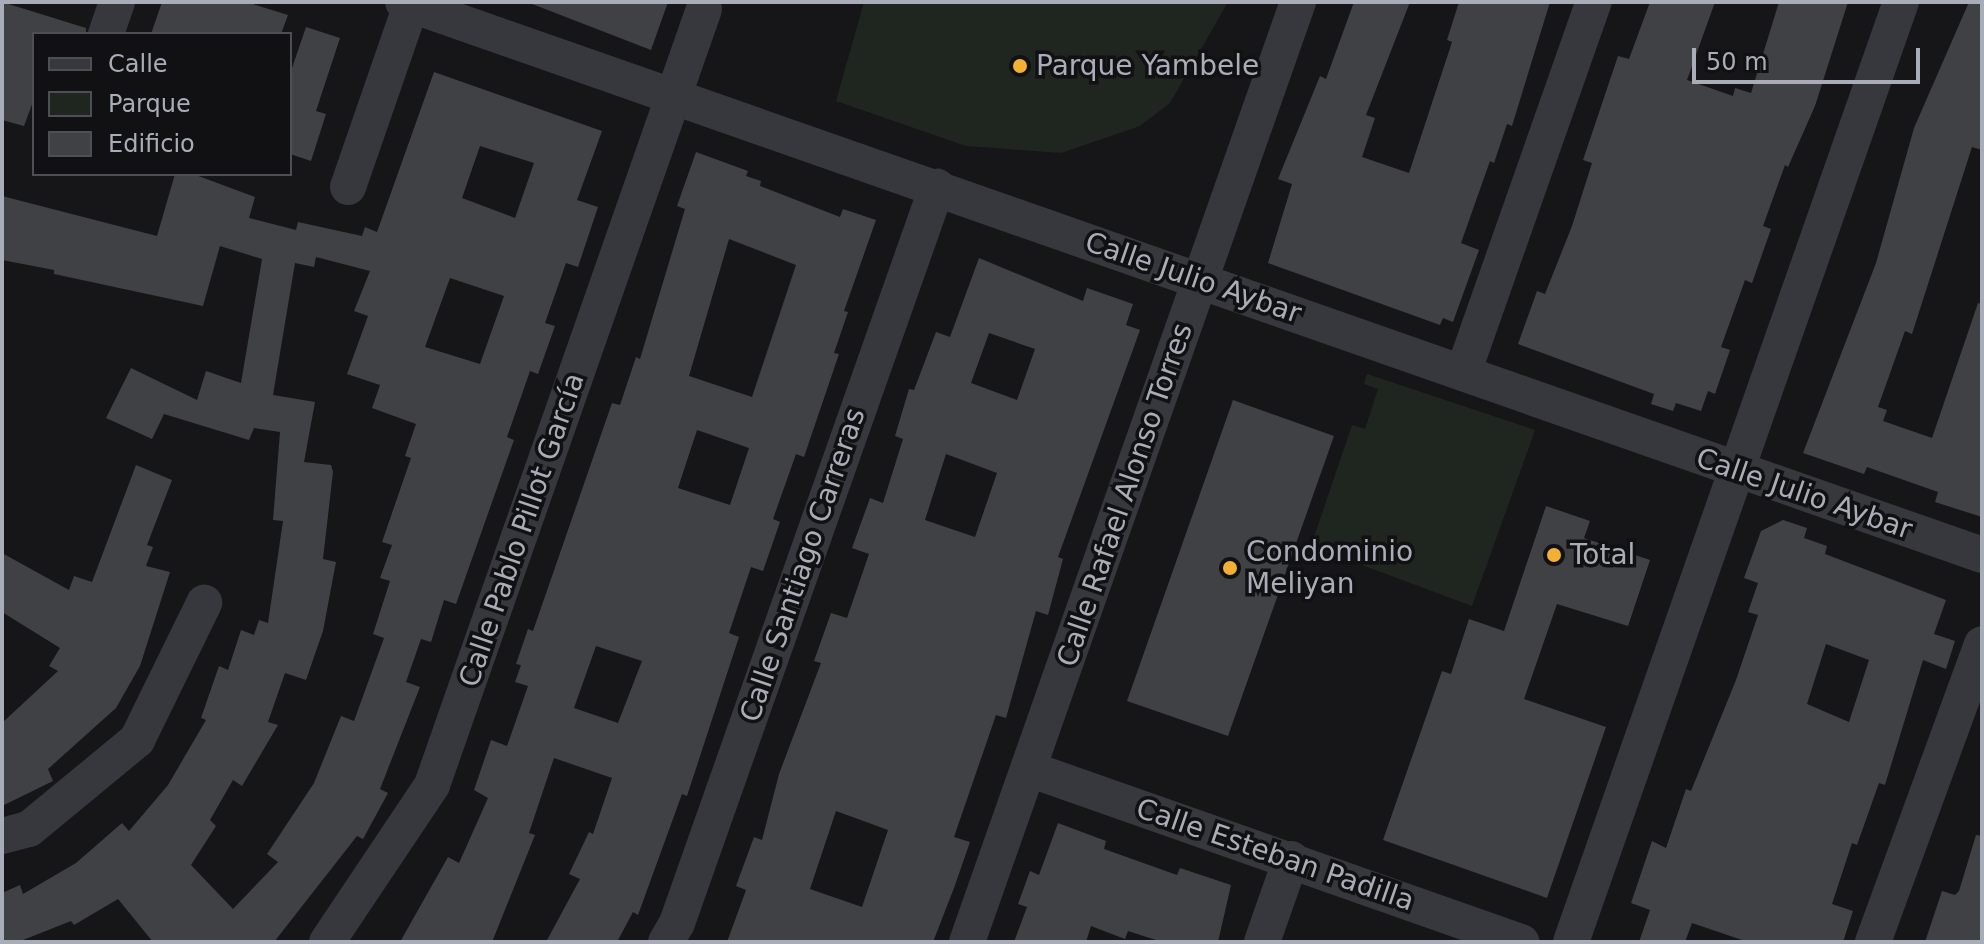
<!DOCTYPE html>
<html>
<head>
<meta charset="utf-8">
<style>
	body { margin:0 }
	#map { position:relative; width:1984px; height:944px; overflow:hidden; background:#161618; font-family:"DejaVu Sans",sans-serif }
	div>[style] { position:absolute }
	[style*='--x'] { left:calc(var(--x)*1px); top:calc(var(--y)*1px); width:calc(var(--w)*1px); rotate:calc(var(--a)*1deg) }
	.green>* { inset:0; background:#1e261f }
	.building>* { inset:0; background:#404145 }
	.minor>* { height:36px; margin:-18px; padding:0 18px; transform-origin:18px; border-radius:18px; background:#37383d }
	.dots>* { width:22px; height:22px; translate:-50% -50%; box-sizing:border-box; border:4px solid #111113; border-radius:50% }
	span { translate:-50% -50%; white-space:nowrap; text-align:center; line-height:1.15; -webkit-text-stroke:7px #111113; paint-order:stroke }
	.poi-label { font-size:28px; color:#a8adb8 }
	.left { translate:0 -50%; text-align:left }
	.street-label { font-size:28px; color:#a8adb8 }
	.frame { position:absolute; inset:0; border:4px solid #a8adb8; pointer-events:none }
	.legend { position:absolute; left:32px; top:32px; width:260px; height:144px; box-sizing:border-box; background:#111113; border:2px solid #4d4f55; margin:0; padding:10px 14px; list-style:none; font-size:24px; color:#a8adb8 }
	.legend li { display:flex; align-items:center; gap:16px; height:40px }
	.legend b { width:40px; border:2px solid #4d4f55 }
	.scale { position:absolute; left:1692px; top:48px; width:228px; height:36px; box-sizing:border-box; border:4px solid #a8adb8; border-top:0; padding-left:10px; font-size:24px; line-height:28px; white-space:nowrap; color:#a8adb8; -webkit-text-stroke:6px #111113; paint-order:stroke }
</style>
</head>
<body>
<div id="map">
	<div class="green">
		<i style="clip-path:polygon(864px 2px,1228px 2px,1170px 103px,1140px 126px,1061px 153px,966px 146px,836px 101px)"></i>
		<i style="clip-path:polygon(1367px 374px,1535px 430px,1472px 606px,1311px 546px,1352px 425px,1365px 429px,1378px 389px,1364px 384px)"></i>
	</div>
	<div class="building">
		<i style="clip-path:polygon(2px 2px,86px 28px,86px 34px,34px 34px,34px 99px,24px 126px,2px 120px)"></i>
		<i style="clip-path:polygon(162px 2px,246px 2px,288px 15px,281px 34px,151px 34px)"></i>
		<i style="clip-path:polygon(527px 2px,668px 2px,651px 50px)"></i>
		<i style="clip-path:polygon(1354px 2px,1410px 2px,1366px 115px,1375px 118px,1362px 157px,1409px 173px,1452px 42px,1447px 40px,1459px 2px,1550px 2px,1512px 126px,1507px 124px,1494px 163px,1490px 161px,1461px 243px,1479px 250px,1453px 322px,1443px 318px,1440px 325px,1268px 263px,1292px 184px,1278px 179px,1320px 76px,1326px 79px)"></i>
		<i style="clip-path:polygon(1650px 2px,1715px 2px,1687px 80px,1733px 96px,1735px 88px,1751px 93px,1779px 2px,1848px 2px,1815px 106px,1788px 167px,1785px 165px,1763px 226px,1771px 229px,1752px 283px,1745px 280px,1721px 347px,1730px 350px,1715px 394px,1708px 391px,1701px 411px,1676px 403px,1673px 411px,1651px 404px,1654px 394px,1518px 344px,1537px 291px,1545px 294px,1572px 226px,1592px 163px,1583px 160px,1618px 56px,1629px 59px)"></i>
		<i style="clip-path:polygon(1969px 2px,1982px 2px,1982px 150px,1972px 147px,1912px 334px,1905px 331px,1878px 407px,1887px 410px,1883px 421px,1932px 438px,1978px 303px,1982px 304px,1982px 517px,1935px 502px,1938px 492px,1867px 467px,1864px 474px,1803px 453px,1876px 263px,1914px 128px)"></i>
		<i style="clip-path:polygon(306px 27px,340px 38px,316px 111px,326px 114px,311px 161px,290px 154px,290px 74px)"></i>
		<i style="clip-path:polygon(evenodd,434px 72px,602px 131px,577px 200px,598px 207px,578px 267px,566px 263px,545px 323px,555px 326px,538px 374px,530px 371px,507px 437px,514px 440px,456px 604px,444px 600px,431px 642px,421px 639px,406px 682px,420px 687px,380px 789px,388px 793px,363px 839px,357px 836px,274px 942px,153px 942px,118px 899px,74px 925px,71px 921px,18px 942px,2px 942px,2px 893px,20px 885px,23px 894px,76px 863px,122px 823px,129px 831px,168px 785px,206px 720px,201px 718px,219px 666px,228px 670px,241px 630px,254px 635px,259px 620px,268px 623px,283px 521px,273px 520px,280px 432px,254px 428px,249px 440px,164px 414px,152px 439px,106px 418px,131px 368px,197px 400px,206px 371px,241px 383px,262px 259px,220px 246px,203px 306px,54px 274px,54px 270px,2px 260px,2px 196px,157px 236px,175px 174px,193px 174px,255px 197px,249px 218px,296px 230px,298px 222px,362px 236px,365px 227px,377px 232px,434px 72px,480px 146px,534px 163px,515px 218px,462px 198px,480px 146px,434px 72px,316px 257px,370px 271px,354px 311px,368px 316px,347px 374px,380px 385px,372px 408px,416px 424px,405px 456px,411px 458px,382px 542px,392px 545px,380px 578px,390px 581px,373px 634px,384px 638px,354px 721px,341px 716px,314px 783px,267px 854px,278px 862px,233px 909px,191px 865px,216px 826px,210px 820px,233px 780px,242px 786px,278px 725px,268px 722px,285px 673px,306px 680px,323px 631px,336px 562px,323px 559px,333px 472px,331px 465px,304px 462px,315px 402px,273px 395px,295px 263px,314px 267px,316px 257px,434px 72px,450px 278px,504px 296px,480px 364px,425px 347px,450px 278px)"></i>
		<i style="clip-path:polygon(evenodd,696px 152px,748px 171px,746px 176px,761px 181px,760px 186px,840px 217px,843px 209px,876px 220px,844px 311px,848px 312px,834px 353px,839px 354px,804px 457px,796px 454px,773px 519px,780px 522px,763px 571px,751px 567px,729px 633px,739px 637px,687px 796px,682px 794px,638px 915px,633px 912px,617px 942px,546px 942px,580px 879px,569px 874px,589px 832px,593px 834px,612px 778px,554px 758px,529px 833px,535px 835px,492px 942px,400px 942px,448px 857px,459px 863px,488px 798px,474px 790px,491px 740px,507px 746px,528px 686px,515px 682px,521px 665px,516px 664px,528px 629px,533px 631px,612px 403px,620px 405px,636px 357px,640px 359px,685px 209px,677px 206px,696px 152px,729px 239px,796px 265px,752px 397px,689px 376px,729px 239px,696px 152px,697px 430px,749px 448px,730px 505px,678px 488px,697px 430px,696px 152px,596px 646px,642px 661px,618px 723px,574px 708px,596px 646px)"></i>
		<i style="clip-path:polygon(evenodd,979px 258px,1083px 301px,1087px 288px,1133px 304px,1126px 325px,1140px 330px,1058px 557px,1063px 559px,1048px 615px,1036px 611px,1006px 718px,996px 715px,954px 837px,970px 842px,954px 888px,933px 942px,727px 942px,746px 890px,736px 886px,754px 837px,762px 840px,779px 774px,821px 663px,814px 661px,831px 613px,847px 618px,869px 554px,852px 548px,870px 498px,883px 503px,903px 439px,895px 436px,909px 389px,914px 390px,936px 332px,950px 337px,979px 258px,989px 333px,1035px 349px,1017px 400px,971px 383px,989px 333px,979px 258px,946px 454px,997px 473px,975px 537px,925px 520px,946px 454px,979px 258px,836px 811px,888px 830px,862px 907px,810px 889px,836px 811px)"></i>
		<i style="clip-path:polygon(1233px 400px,1334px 436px,1228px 736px,1127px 701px)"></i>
		<i style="clip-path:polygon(136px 465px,172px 480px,147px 545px,153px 547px,146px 566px,170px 572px,140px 666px,116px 708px,48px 769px,53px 781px,2px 806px,2px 723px,58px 671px,49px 666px,60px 648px,2px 612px,2px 553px,69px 590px,74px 576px,92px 582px)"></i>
		<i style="clip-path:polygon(1546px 506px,1590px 521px,1584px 538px,1650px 560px,1628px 626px,1557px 604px,1524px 699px,1606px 727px,1547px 898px,1383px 840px,1442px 671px,1451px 674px,1469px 619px,1504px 631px)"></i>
		<i style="clip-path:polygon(evenodd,1783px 520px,1807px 528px,1804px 538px,1827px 546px,1825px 554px,1946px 600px,1934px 634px,1955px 641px,1946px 669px,1923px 660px,1885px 785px,1879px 783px,1857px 845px,1852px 843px,1832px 904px,1853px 911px,1843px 942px,1748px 942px,1692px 923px,1685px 942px,1639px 942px,1650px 910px,1631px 903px,1652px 841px,1666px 848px,1686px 789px,1691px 791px,1736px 680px,1758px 615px,1748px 612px,1758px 583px,1744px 578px,1761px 531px,1783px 520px,1826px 644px,1869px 660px,1849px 722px,1807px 704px,1826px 644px)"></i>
		<i style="clip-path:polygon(1058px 823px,1106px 841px,1104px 849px,1177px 875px,1180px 868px,1231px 885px,1218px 942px,1162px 942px,1128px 931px,1125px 939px,1091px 926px,1086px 942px,1014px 942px,1027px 907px,1018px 904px,1030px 871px,1039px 875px)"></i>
		<i style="clip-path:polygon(1976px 835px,1982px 836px,1982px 942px,1925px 942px,1942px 891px,1955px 895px,1959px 891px)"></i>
	</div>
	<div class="minor">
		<i style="--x:403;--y:2;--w:1673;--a:19.3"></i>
		<i style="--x:106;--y:34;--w:34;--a:-71"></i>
		<i style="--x:348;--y:187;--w:196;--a:-70.9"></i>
		<i style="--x:1463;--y:373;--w:393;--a:-70.6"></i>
		<i style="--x:1029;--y:769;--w:522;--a:19.37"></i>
		<i style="--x:2;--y:836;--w:28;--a:-15"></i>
		<i style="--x:29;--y:829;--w:140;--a:-39.5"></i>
		<i style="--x:137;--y:740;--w:153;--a:-63.9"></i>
		<i style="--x:327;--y:942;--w:189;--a:-56.2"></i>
		<i style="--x:432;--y:785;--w:822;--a:-70.68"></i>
		<i style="--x:666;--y:942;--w:22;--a:-60"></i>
		<i style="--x:677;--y:923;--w:781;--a:-70.54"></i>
		<i style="--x:967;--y:942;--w:997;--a:-70.6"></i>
		<i style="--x:1262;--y:942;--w:88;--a:-70.7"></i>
		<i style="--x:1571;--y:942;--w:996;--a:-70.66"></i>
		<i style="--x:1873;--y:942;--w:317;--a:-69.9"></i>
	</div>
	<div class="dots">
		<i style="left:1020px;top:66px;background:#f2b134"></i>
		<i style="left:1554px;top:555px;background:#f2b134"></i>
		<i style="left:1230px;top:568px;background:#f2b134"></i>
	</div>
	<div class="poi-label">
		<span class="left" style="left:1036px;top:66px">Parque Yambele</span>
		<span class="left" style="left:1246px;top:568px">Condominio<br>Meliyan</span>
		<span class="left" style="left:1570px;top:555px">Total</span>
	</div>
	<div class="street-label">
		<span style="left:1193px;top:278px;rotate:19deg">Calle Julio Aybar</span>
		<span style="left:1804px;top:494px;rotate:19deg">Calle Julio Aybar</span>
		<span style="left:1125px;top:495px;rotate:-71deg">Calle Rafael Alonso Torres</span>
		<span style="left:522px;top:530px;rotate:-71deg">Calle Pablo Pillot García</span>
		<span style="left:803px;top:565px;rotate:-71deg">Calle Santiago Carreras</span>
		<span style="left:1275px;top:855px;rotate:19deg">Calle Esteban Padilla</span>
	</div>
	<div class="frame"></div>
	<ul class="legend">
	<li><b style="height:10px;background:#37383d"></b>Calle</li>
	<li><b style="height:22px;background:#1e261f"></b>Parque</li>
	<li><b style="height:22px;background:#404145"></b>Edificio</li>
	</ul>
	<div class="scale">50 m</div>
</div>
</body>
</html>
